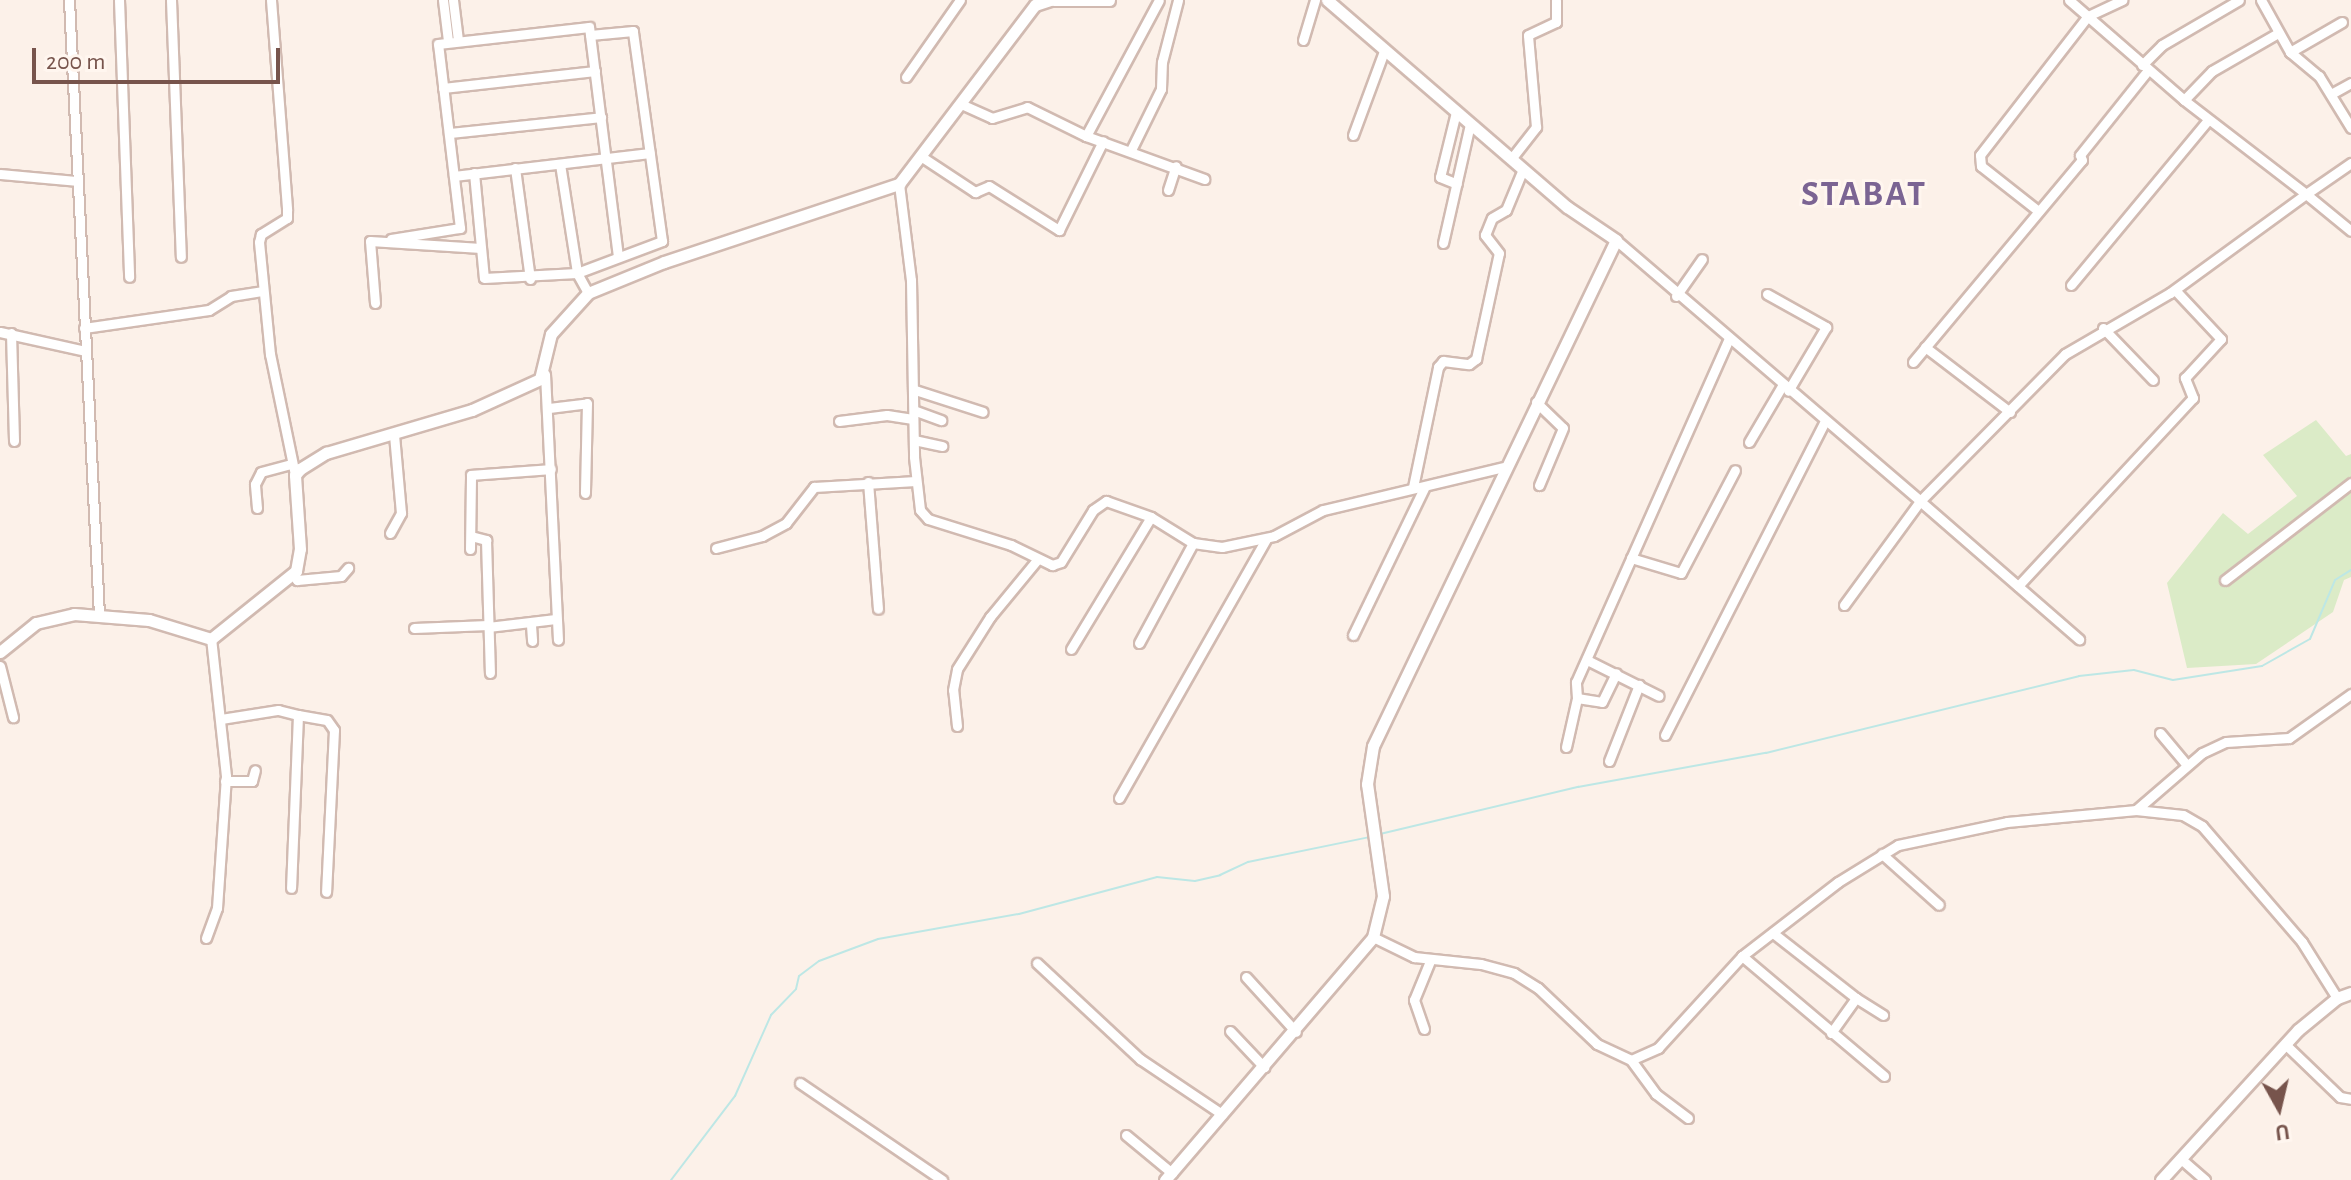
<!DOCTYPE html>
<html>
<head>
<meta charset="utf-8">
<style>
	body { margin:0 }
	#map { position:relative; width:2351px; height:1180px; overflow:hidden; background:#fcf1e9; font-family:"Alegreya Sans",sans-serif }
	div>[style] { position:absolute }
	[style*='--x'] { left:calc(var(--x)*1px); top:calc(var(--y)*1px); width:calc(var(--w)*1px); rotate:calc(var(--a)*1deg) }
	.green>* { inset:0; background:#dbebc7 }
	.stream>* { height:2px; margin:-1px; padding:0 1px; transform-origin:1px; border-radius:1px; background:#bde7e5 }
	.roads { filter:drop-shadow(2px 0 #d1bab1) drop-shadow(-2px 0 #d1bab1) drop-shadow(0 2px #d1bab1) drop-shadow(0 -2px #d1bab1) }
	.minor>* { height:9px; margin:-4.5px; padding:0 4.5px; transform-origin:4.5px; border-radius:4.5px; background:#fff }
	.tertiary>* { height:11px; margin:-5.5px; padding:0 5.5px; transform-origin:5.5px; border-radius:5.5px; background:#fff }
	span { translate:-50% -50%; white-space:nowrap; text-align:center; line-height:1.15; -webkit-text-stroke:6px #fff6ef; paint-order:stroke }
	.district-label { font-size:36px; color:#7b6493; font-weight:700; letter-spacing:2px }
	.north { position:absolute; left:2239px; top:1068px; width:80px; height:80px; -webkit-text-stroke:6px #fff6ef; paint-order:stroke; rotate:172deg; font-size:22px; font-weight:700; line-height:32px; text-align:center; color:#77544c }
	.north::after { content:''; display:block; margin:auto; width:28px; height:36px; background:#77544c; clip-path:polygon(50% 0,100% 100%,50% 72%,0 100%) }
	.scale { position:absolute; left:32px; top:48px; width:248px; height:36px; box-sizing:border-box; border:4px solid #77544c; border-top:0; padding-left:10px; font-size:24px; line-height:28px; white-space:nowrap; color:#77544c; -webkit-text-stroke:6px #fff6ef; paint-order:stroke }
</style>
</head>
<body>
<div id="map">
	<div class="green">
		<i style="clip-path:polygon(2316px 420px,2346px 456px,2351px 454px,2351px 577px,2344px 580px,2333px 612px,2256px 664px,2187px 668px,2167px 583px,2223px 513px,2248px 534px,2297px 496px,2263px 455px)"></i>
	</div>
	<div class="stream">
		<i style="--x:1380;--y:834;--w:204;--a:-13.4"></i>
		<i style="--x:1578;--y:787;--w:191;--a:-10.3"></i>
		<i style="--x:1766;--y:753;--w:322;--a:-13.8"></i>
		<i style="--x:2079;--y:676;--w:55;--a:-6.2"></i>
		<i style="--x:2134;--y:670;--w:40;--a:14.4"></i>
		<i style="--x:2173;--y:680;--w:90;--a:-8.9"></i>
		<i style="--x:2262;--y:666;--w:55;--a:-29.4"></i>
		<i style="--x:2310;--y:639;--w:64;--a:-67"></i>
		<i style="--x:2335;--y:580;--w:19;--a:-32"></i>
		<i style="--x:671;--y:1180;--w:106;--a:-52.7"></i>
		<i style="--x:735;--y:1096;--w:89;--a:-66"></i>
		<i style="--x:771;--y:1015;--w:36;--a:-46"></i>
		<i style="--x:796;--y:989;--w:13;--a:-77"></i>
		<i style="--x:799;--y:976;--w:25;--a:-37"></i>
		<i style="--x:819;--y:961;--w:63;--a:-20.4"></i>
		<i style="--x:878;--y:939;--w:143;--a:-10.1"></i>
		<i style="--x:1019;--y:914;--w:143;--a:-15"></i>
		<i style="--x:1157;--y:877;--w:38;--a:6"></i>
		<i style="--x:1195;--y:881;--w:26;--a:-13"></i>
		<i style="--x:1220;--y:875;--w:31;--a:-25"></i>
		<i style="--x:1248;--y:862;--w:125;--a:-11.6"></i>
	</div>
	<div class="roads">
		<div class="minor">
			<i style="--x:69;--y:0;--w:617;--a:87.21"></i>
			<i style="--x:119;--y:0;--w:277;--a:87.9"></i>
			<i style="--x:171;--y:0;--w:257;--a:87.8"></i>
			<i style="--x:271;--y:0;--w:211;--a:85.6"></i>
			<i style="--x:287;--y:210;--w:8;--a:90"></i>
			<i style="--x:287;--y:218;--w:31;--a:148"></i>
			<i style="--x:261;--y:234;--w:8;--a:104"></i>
			<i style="--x:259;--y:242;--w:113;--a:84.4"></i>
			<i style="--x:270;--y:354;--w:124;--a:78.3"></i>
			<i style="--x:443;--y:0;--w:41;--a:83"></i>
			<i style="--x:453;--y:0;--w:40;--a:82.9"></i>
			<i style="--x:2069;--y:0;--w:152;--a:41"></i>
			<i style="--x:2184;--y:100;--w:154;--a:37.6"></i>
			<i style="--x:2306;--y:194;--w:55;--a:-34.6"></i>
			<i style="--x:2261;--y:0;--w:60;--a:60.9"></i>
			<i style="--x:2290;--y:52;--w:38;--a:40"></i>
			<i style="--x:2319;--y:76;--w:61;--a:58.4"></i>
			<i style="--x:1303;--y:40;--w:42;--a:-73.3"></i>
			<i style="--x:2290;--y:52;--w:60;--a:-30"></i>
			<i style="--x:2142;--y:65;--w:28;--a:-45"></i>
			<i style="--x:2162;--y:45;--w:89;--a:-30.3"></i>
			<i style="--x:906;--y:77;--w:94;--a:-55"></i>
			<i style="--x:443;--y:88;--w:153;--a:-6.4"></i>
			<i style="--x:2331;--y:94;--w:23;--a:-29"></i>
			<i style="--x:2184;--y:100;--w:40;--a:-46"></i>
			<i style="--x:2212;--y:71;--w:76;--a:-29.9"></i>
			<i style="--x:961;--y:104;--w:34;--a:24"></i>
			<i style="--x:992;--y:118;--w:37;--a:-17"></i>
			<i style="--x:1027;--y:107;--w:66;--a:26.2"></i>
			<i style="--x:1086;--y:136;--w:126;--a:20"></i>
			<i style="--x:1456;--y:112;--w:67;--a:103.8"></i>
			<i style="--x:1440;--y:177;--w:18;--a:22"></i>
			<i style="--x:450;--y:133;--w:152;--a:-6"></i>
			<i style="--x:1353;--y:135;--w:90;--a:-69.7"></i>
			<i style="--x:1086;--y:136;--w:154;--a:-61.8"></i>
			<i style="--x:1131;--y:150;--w:68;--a:-63.8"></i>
			<i style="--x:1161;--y:89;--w:27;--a:-88"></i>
			<i style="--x:1162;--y:62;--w:64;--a:-75.5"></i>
			<i style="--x:922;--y:157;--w:64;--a:33.4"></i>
			<i style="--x:975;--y:192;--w:15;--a:-23"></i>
			<i style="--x:989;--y:186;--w:83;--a:32.2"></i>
			<i style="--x:1059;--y:230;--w:99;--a:-63.7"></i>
			<i style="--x:1511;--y:159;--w:41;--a:-52"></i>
			<i style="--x:1536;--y:127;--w:92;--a:-95"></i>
			<i style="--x:1528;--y:35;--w:31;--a:-25"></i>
			<i style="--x:1556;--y:22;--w:22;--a:-90"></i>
			<i style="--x:560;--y:164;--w:110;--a:81.1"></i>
			<i style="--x:577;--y:273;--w:23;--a:61"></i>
			<i style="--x:515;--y:168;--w:112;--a:82.3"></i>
			<i style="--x:474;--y:173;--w:105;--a:84.6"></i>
			<i style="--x:484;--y:278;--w:93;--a:-3.1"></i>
			<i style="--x:577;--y:273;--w:91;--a:-20.6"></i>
			<i style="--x:662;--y:241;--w:212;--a:-97.9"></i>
			<i style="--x:633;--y:31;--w:43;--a:174.7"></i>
			<i style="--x:0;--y:174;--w:77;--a:5.2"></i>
			<i style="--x:454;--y:176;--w:197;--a:-6.7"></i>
			<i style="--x:899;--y:184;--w:97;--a:82.9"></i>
			<i style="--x:911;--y:280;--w:177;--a:89"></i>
			<i style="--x:914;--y:457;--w:53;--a:83.5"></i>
			<i style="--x:920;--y:510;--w:12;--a:48"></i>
			<i style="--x:928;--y:519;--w:87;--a:17.4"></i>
			<i style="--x:1011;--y:545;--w:46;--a:26"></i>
			<i style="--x:1052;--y:565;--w:9;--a:-18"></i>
			<i style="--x:1061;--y:562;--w:61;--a:-58.4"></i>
			<i style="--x:1093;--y:510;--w:16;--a:-35"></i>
			<i style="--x:1106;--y:501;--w:48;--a:19.6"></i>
			<i style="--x:1151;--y:517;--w:49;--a:31.8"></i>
			<i style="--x:1193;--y:543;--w:29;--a:8"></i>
			<i style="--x:1222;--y:547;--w:53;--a:-11.9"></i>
			<i style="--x:1274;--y:536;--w:55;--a:-28"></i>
			<i style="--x:1323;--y:510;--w:185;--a:-13.4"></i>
			<i style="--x:1168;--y:190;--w:25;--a:-72"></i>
			<i style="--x:2037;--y:210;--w:71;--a:-141.8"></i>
			<i style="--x:1981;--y:166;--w:11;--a:-95"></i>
			<i style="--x:1980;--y:155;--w:176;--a:-52.2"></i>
			<i style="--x:2088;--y:16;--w:38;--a:-25"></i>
			<i style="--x:391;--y:239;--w:70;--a:-9.1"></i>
			<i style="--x:460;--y:228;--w:185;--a:-96.8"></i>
			<i style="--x:438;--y:44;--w:152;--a:-6.4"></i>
			<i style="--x:589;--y:27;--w:230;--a:82.8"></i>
			<i style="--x:1616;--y:240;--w:401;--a:40.6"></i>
			<i style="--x:1920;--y:501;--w:206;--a:-45.4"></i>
			<i style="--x:2065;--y:354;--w:121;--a:-30.2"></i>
			<i style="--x:2170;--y:293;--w:168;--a:-36.1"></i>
			<i style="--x:2306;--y:194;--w:58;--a:39.4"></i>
			<i style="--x:1443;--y:243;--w:122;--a:-77.2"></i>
			<i style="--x:2071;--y:285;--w:214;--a:-50.3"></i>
			<i style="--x:1767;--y:294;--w:68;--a:29.2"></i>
			<i style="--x:1826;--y:327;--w:74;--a:120.7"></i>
			<i style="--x:1676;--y:296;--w:45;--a:-54.9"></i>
			<i style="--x:375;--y:303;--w:62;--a:-94.6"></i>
			<i style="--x:370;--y:241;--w:111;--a:3.6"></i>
			<i style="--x:84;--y:328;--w:126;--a:-8.2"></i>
			<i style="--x:209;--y:310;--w:26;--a:-32"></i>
			<i style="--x:231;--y:296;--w:31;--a:-9"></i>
			<i style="--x:2103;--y:328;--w:72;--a:46.1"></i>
			<i style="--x:0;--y:332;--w:87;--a:12.6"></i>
			<i style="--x:11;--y:333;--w:108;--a:88.4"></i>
			<i style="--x:1925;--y:347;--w:107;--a:37.4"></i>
			<i style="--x:1913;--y:362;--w:263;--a:-50.1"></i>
			<i style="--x:2082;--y:160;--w:5;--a:-112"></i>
			<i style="--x:2080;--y:155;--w:109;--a:-51.3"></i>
			<i style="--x:545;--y:374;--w:266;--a:87.2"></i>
			<i style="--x:915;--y:390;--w:71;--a:17.9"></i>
			<i style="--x:1536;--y:402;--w:37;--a:44"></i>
			<i style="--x:1563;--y:428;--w:62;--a:112.8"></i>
			<i style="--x:549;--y:408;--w:38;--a:-7"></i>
			<i style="--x:587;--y:403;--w:90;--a:91.3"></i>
			<i style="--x:916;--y:411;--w:27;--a:20"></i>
			<i style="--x:839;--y:421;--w:48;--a:-7.1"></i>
			<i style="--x:887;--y:415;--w:26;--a:9"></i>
			<i style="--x:914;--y:440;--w:29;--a:12"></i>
			<i style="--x:1749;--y:442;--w:65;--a:-59.5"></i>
			<i style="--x:868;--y:482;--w:127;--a:85.5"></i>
			<i style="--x:1413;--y:487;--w:123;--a:-78.2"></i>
			<i style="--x:1438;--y:367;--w:8;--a:-50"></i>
			<i style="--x:1443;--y:361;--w:26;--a:7"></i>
			<i style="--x:1469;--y:364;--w:9;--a:-36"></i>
			<i style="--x:1476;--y:359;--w:108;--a:-77.8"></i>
			<i style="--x:1499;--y:253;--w:23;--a:-128"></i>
			<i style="--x:1485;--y:235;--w:18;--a:-68"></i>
			<i style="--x:1492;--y:218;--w:16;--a:-30"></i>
			<i style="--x:1506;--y:210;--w:44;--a:-67.5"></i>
			<i style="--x:257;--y:508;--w:24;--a:-95"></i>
			<i style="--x:255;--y:484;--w:13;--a:-63"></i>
			<i style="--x:261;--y:472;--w:31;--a:-15"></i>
			<i style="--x:390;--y:533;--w:23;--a:-61"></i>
			<i style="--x:401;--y:513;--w:79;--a:-95.1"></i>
			<i style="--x:471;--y:536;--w:16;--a:15"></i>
			<i style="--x:486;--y:540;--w:133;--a:88.3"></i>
			<i style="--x:716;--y:548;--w:48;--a:-14.6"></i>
			<i style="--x:762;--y:536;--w:27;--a:-28"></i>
			<i style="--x:786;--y:523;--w:46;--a:-52.1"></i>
			<i style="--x:814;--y:487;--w:102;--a:-3.4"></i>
			<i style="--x:470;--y:549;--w:74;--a:-89.2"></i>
			<i style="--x:471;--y:475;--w:80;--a:-4.3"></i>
			<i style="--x:1631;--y:558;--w:52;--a:16.7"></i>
			<i style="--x:1681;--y:573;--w:116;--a:-62.3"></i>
			<i style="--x:294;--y:575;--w:6;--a:59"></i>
			<i style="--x:297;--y:580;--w:44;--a:-5.2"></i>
			<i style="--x:341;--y:576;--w:11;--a:-49"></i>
			<i style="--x:2225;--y:580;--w:159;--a:-37.6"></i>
			<i style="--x:2018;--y:586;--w:257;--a:-47.1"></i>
			<i style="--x:2193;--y:398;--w:22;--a:-112"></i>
			<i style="--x:2185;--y:378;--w:53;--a:-47.3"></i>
			<i style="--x:2221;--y:339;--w:67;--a:-133.2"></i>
			<i style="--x:1844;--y:605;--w:129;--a:-53.8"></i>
			<i style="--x:1920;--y:501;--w:211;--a:41"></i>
			<i style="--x:531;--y:625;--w:16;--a:86"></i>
			<i style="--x:488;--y:627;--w:68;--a:-6.7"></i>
			<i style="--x:414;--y:628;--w:74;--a:-2.3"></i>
			<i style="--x:1353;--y:635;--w:163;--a:-64.2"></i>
			<i style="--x:1139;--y:643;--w:114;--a:-61.6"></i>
			<i style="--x:1071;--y:649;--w:154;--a:-58.8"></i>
			<i style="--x:1587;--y:660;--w:80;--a:26.6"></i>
			<i style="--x:0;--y:666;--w:53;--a:75.7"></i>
			<i style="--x:1577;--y:698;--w:16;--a:-94"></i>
			<i style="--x:1576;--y:682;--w:374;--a:-66"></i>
			<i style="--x:298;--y:715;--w:29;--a:10"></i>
			<i style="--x:327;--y:720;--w:12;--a:55"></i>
			<i style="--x:334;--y:730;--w:162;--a:92.8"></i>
			<i style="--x:221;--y:719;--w:58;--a:-9"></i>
			<i style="--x:278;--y:710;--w:21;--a:14"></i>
			<i style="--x:298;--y:715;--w:173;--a:92.3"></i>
			<i style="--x:957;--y:726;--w:36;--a:-96"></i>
			<i style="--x:953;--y:690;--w:21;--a:-79"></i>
			<i style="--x:957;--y:669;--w:62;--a:-57.6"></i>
			<i style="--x:990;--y:617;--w:74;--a:-50.5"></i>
			<i style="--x:2160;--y:733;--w:40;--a:50"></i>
			<i style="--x:1665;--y:735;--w:350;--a:-63"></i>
			<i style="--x:1566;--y:747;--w:50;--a:-77.3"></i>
			<i style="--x:1577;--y:698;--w:25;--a:9"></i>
			<i style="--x:1602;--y:702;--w:32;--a:-64"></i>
			<i style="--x:1609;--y:761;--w:82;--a:-68.5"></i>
			<i style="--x:225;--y:781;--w:27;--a:0"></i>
			<i style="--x:252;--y:781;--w:11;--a:-75"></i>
			<i style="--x:1119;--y:798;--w:299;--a:-60.4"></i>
			<i style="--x:2136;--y:810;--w:87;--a:-40.8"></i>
			<i style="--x:2202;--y:753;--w:26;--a:-25"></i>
			<i style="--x:2226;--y:742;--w:63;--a:-3.6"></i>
			<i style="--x:2289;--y:738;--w:76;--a:-35.4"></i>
			<i style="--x:1882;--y:854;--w:76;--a:41.8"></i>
			<i style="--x:1773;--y:933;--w:105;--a:38.1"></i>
			<i style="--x:1373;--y:937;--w:46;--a:26"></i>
			<i style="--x:1414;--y:957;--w:67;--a:6"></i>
			<i style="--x:1481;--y:964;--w:34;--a:15"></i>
			<i style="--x:1514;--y:973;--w:28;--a:32"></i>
			<i style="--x:1538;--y:988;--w:81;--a:43.5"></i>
			<i style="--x:1597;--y:1044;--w:38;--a:25"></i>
			<i style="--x:1631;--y:1060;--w:30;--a:-24"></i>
			<i style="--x:1658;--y:1048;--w:125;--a:-47.6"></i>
			<i style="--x:1742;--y:956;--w:121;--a:-37.6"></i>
			<i style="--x:1838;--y:882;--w:70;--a:-31.7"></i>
			<i style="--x:1898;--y:845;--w:111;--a:-11.9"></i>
			<i style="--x:2007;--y:822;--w:130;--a:-5.3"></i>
			<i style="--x:2136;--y:810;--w:47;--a:6.1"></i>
			<i style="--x:2183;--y:815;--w:22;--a:30"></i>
			<i style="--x:2202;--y:826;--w:153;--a:49.2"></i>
			<i style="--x:2302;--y:942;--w:66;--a:58"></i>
			<i style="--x:206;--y:938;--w:32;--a:-70"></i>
			<i style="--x:217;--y:908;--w:132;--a:-86.1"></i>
			<i style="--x:226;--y:776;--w:138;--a:-96.2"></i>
			<i style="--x:1742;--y:956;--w:186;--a:40.2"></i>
			<i style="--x:1037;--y:963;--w:141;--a:43"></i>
			<i style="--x:1140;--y:1059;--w:99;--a:33.9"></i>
			<i style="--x:1246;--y:977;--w:74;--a:47.7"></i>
			<i style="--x:1424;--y:1029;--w:31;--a:-109"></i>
			<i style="--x:1414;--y:1000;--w:42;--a:-67.7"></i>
			<i style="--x:1230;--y:1031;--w:50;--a:46.6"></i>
			<i style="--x:1831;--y:1033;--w:43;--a:-54.5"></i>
			<i style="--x:1856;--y:998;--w:32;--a:32"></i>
			<i style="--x:2286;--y:1045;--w:75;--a:43.9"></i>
			<i style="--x:2340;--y:1097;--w:11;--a:10"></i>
			<i style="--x:1631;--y:1060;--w:42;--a:53.7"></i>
			<i style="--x:1656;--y:1094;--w:40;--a:37"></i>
			<i style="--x:800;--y:1083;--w:172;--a:34.3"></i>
			<i style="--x:1126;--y:1135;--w:60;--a:39.6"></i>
			<i style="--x:2181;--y:1159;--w:32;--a:41"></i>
		</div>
		<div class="tertiary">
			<i style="--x:1054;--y:0;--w:55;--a:0"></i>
			<i style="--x:0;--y:652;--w:46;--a:-38.9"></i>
			<i style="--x:36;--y:623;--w:39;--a:-13"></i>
			<i style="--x:74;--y:614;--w:75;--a:4.6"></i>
			<i style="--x:149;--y:620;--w:65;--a:17"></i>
			<i style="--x:211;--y:639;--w:109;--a:-38.7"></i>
			<i style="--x:296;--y:571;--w:22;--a:-80"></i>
			<i style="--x:300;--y:549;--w:74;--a:-93.9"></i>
			<i style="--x:295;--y:475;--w:8;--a:-50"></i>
			<i style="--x:300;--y:469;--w:31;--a:-32"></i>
			<i style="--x:326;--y:453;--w:152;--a:-16.4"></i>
			<i style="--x:472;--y:410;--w:75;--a:-24.5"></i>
			<i style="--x:540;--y:379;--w:46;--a:-76.3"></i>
			<i style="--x:551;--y:334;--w:55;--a:-47.9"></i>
			<i style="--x:588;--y:293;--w:82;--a:-22.2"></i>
			<i style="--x:664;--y:262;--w:248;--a:-18.4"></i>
			<i style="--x:899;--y:184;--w:225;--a:-52.8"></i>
			<i style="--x:1035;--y:5;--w:16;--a:-18"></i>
			<i style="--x:1165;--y:1180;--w:320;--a:-49.4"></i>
			<i style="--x:1373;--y:937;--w:42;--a:-76.3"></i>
			<i style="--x:1383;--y:896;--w:113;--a:-98.1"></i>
			<i style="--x:1367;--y:784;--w:38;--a:-81"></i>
			<i style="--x:1373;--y:746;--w:561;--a:-64.35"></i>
			<i style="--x:1616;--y:240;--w:59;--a:-146"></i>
			<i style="--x:1567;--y:207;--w:317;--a:-139.2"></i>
			<i style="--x:2161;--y:1180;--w:203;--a:-47.6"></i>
			<i style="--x:2298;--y:1030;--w:50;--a:-39.4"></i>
			<i style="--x:2337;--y:998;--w:15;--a:-20"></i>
		</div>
	</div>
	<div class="district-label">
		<span style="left:1864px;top:195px">STABAT</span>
	</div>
	<div class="north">U</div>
	<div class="scale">200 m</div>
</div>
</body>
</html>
